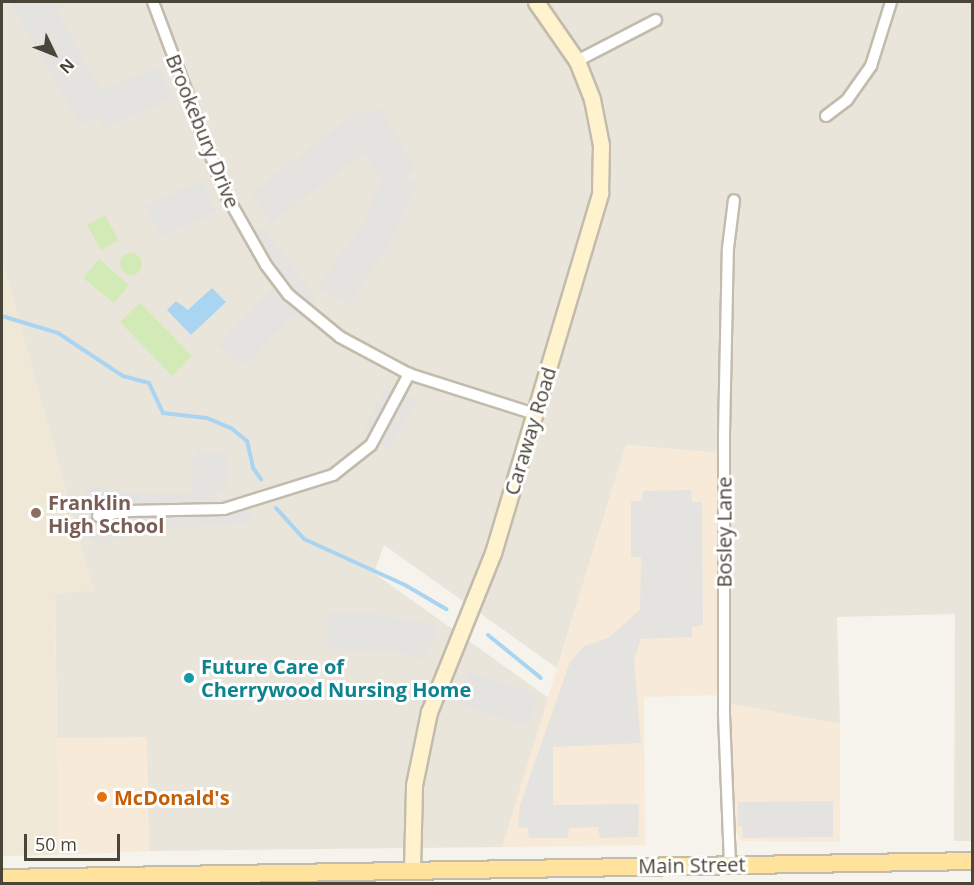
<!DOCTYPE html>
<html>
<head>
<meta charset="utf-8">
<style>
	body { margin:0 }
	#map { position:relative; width:974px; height:885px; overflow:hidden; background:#f6f3ec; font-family:"Open Sans",sans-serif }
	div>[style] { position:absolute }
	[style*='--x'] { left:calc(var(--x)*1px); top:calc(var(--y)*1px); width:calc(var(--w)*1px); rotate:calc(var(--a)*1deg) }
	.residential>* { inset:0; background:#eae5da }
	.commercial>* { inset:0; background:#f7ead8 }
	.education>* { inset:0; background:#efe8d6 }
	.green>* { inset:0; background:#d2eab5 }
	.round { border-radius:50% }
	.parking>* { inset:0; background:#e5e3e0 }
	.water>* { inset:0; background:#a9d4f2 }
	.stream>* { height:4px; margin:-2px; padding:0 2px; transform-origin:2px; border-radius:2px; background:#a9d4f2 }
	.roads { filter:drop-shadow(2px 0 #c2bbae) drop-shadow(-2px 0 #c2bbae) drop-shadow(0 2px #c2bbae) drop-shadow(0 -2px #c2bbae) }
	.street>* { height:10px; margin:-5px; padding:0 5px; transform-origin:5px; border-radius:5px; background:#fff }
	.secondary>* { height:15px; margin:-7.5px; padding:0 7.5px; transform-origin:7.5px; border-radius:7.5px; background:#fff3cd }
	.primary>* { height:16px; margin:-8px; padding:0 8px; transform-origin:8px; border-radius:8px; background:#ffe39c }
	.dots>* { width:16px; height:16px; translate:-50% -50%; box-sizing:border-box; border:3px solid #fff; border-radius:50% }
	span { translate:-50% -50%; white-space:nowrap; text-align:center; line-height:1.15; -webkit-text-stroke:6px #fff; paint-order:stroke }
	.street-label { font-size:20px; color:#4b4439 }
	.education-label { font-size:20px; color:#785e54; font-weight:700 }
	.left { translate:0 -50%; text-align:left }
	.culture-label { font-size:20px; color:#0d838f; font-weight:700 }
	.food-label { font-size:20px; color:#c56008; font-weight:700 }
	.frame { position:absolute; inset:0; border:3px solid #4b4439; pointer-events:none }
	.north { position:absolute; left:24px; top:24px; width:60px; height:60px; -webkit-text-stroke:4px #fff; paint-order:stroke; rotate:133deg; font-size:16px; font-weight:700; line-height:24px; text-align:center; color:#4b4439 }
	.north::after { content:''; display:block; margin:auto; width:21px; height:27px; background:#4b4439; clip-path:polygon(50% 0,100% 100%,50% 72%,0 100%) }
	.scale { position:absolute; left:24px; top:834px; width:96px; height:27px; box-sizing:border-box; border:3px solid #4b4439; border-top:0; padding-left:8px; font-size:18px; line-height:21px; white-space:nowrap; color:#4b4439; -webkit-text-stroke:4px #fff; paint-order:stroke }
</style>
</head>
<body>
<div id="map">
	<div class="residential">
		<i style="clip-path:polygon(2px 2px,972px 2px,972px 841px,954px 841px,955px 614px,837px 617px,840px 724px,731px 704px,728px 454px,626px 445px,557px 668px,384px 545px,374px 573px,549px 698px,502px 847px,149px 851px,146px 738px,57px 738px,55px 593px,93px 590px,2px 260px)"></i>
	</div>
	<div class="commercial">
		<i style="clip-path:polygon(626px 445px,720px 453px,721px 695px,644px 697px,645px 845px,502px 847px)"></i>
		<i style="clip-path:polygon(731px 704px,840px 724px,840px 842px,740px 841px,734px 827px)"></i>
		<i style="clip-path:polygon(147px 737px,149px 851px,58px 855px,57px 738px)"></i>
	</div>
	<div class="education">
		<i style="clip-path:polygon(2px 260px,93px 591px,55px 593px,58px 855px,2px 856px)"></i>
	</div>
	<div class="green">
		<i style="clip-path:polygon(105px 215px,118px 240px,101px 250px,87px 225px)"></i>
		<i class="round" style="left:120px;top:253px;width:22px;height:22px"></i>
		<i style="clip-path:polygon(99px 259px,129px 285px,114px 303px,83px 278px)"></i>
		<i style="clip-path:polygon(140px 303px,192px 356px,172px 376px,120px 322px)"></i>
	</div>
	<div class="parking">
		<i style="clip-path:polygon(9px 2px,67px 2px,57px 10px,99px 86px,105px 89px,159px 67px,173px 98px,104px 129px,99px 118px,80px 125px)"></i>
		<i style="clip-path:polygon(362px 108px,367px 114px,379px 108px,416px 168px,407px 177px,419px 182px,389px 245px,348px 306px,317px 286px,361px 227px,382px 179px,363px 154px,270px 224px,252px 192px)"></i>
		<i style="clip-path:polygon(202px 180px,216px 212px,160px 238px,145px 206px)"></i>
		<i style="clip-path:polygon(263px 226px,316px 297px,299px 319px,293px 316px,245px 366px,218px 345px,273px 287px,240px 238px)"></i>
		<i style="clip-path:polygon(387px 384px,417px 401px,389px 449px,368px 437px,370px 433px,362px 428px)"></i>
		<i style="clip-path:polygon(194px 449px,229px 456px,226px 490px,216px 491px,216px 500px,252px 494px,251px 524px,134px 530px,112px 543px,98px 545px,84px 533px,76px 504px,86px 491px,95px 487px,132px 493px,191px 493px)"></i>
		<i style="clip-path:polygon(691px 490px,692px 502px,702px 502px,703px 625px,692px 627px,692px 637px,641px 639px,634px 659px,641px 743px,553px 747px,553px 805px,639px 804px,638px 837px,600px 838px,598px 827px,569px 828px,568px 838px,529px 838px,528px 828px,518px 827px,520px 805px,570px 662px,584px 646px,608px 638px,640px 610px,641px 557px,631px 557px,631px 501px,642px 501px,643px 491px)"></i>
		<i style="clip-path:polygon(371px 613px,439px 626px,425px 660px,399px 653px,327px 648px,327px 614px)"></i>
		<i style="clip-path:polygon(467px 671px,538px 694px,528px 726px,457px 703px)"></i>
		<i style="clip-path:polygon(833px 801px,833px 837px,743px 838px,742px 826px,738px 826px,738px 802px)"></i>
	</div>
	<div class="water">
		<i style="clip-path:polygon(212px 288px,226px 302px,191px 335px,167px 310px,176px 301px,188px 310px)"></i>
	</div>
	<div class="stream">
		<i style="--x:2;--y:316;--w:59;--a:16.9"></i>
		<i style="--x:58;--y:333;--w:78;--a:33.5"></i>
		<i style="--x:123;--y:376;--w:27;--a:15"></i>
		<i style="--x:149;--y:383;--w:33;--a:65"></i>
		<i style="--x:163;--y:413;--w:44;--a:6.5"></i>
		<i style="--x:207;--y:418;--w:26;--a:23"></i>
		<i style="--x:231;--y:428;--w:21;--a:39"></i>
		<i style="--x:247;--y:441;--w:28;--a:77"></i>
		<i style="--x:253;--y:468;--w:14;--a:54"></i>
		<i style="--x:276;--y:508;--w:42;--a:47.9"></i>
		<i style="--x:304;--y:539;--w:111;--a:24.5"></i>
		<i style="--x:405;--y:585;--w:48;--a:30.3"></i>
		<i style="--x:488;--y:635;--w:68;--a:39.1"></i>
	</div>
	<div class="roads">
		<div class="street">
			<i style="--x:153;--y:2;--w:202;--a:69.4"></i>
			<i style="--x:224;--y:191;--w:85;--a:60.4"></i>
			<i style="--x:266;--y:265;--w:38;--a:53"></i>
			<i style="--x:289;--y:295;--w:66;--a:39.5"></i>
			<i style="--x:340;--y:337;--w:78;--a:28.2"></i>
			<i style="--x:409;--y:374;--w:132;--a:17.6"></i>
			<i style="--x:577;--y:61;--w:89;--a:-27.4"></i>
			<i style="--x:826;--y:116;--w:26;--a:-37"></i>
			<i style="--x:847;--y:100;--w:42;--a:-54.8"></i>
			<i style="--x:871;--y:66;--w:67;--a:-72.6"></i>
			<i style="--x:98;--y:516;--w:31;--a:-9"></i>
			<i style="--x:129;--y:511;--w:95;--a:-1.2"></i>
			<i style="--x:224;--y:509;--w:114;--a:-17.3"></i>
			<i style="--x:333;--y:475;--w:48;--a:-38.3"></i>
			<i style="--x:371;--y:445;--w:81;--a:-61.8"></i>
			<i style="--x:730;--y:864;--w:152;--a:-92.3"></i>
			<i style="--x:724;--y:712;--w:278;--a:-90"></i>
			<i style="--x:724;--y:434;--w:186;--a:-88.8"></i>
			<i style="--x:728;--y:248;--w:48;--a:-82.9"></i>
		</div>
		<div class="secondary">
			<i style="--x:412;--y:869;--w:84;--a:-88.6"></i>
			<i style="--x:414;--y:785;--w:75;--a:-78.4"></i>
			<i style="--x:429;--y:712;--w:171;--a:-68.1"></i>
			<i style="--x:493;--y:553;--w:376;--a:-73.4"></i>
			<i style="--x:600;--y:193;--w:48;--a:-88.8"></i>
			<i style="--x:601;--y:145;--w:47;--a:-101.1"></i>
			<i style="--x:592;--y:99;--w:41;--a:-111.5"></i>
			<i style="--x:577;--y:61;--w:72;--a:-124.8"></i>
		</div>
		<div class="primary">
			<i style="--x:2;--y:878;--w:970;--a:-1"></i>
		</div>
	</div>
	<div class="dots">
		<i style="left:36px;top:513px;background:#8d6e63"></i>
		<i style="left:189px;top:678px;background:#0f9aa8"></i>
		<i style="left:102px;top:797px;background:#e8710a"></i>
	</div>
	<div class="street-label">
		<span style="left:203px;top:131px;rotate:68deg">Brookebury Drive</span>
		<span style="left:530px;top:431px;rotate:-73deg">Caraway Road</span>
		<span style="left:724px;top:532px;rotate:-90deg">Bosley Lane</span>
		<span style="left:692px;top:865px;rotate:-1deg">Main Street</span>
	</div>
	<div class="education-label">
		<span class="left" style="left:48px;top:514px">Franklin<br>High School</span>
	</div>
	<div class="culture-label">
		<span class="left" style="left:201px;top:678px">Future Care of<br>Cherrywood Nursing Home</span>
	</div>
	<div class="food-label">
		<span class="left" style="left:114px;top:797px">McDonald's</span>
	</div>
	<div class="frame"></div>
	<div class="north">N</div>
	<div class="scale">50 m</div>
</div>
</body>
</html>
